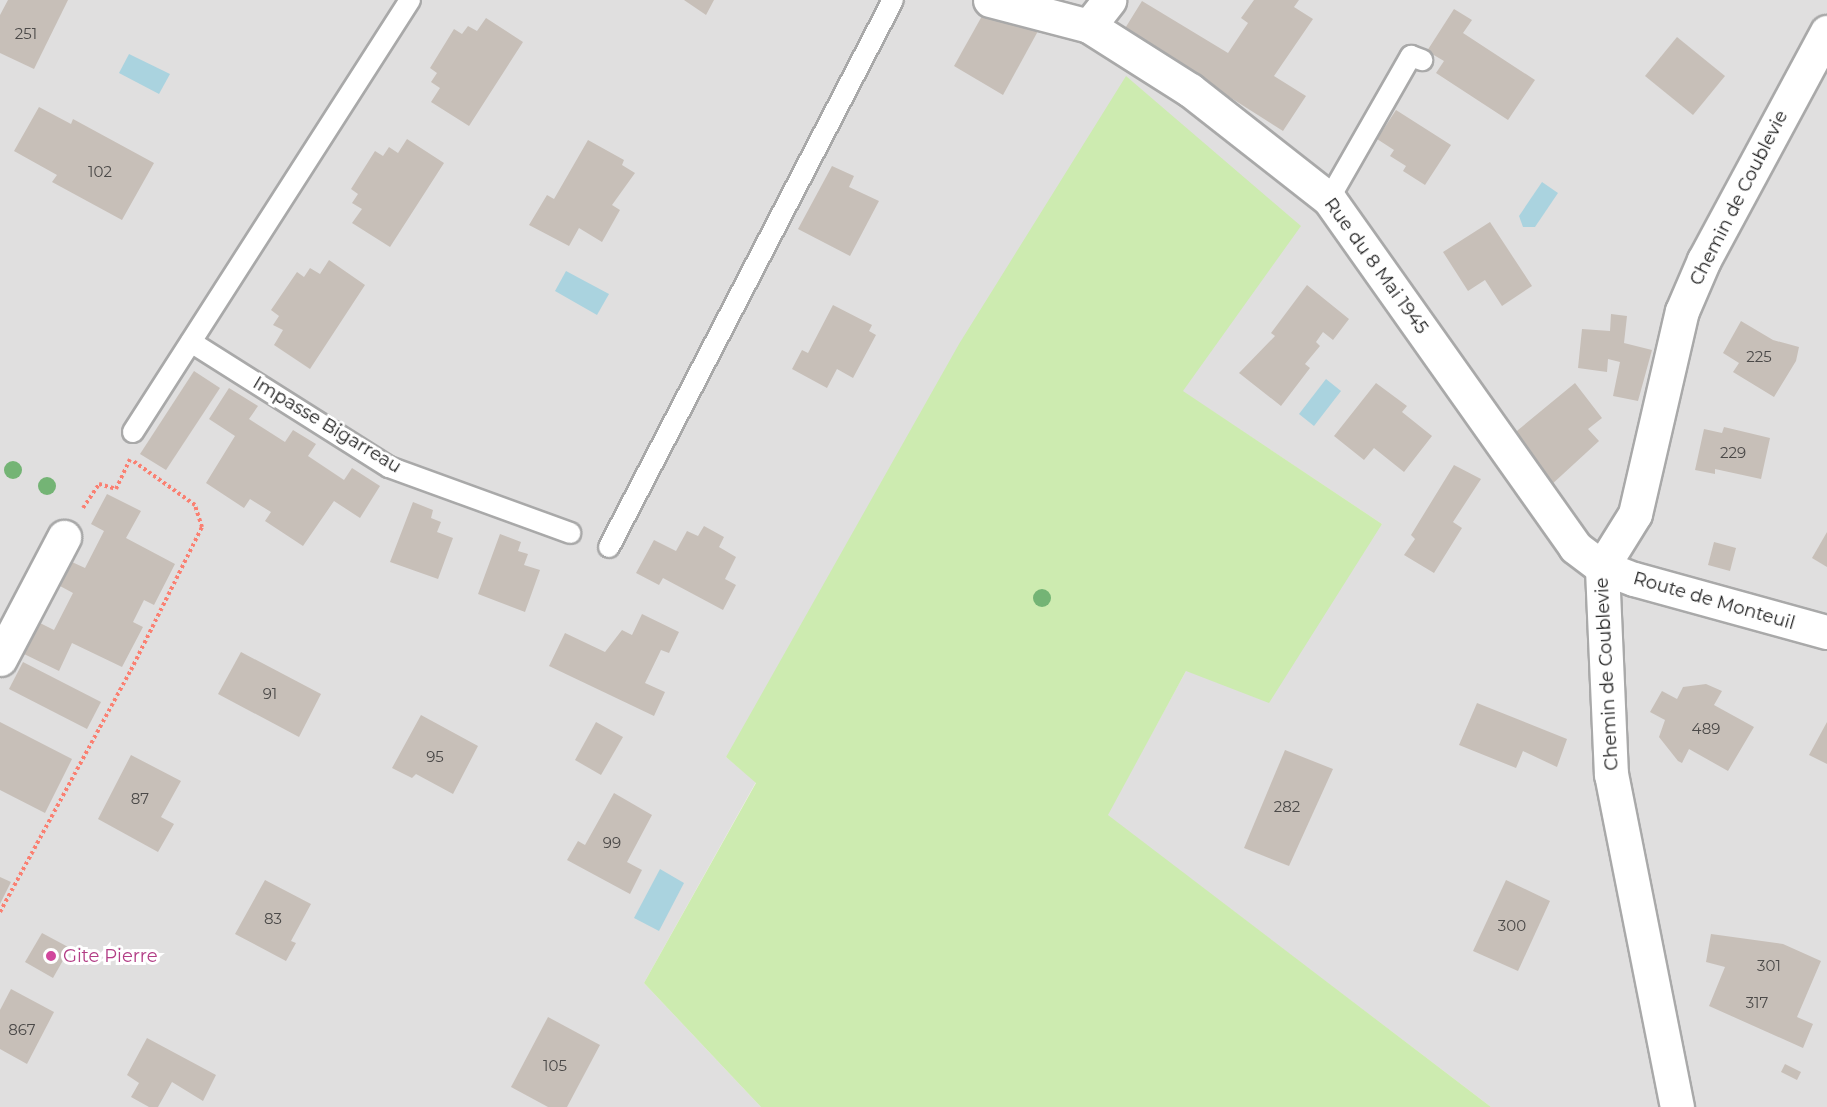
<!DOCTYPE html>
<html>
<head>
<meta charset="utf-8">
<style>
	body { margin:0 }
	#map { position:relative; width:1827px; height:1107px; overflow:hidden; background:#f2efe9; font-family:Montserrat,sans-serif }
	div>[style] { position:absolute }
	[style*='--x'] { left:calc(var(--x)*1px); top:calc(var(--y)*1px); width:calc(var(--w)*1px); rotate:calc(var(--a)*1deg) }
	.residential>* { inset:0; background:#e0dfdf }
	.grass>* { inset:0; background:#cdebb0 }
	.water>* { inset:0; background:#aad3df }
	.building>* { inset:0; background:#c7bfb8 }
	.path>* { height:4px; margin-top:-2px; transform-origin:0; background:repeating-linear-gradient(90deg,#fa8072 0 3px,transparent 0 6px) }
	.roads { filter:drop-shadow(2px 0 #a9a9a9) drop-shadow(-2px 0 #a9a9a9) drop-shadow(0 2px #a9a9a9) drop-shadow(0 -2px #a9a9a9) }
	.service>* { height:20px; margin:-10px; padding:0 10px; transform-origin:10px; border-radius:10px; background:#fff }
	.minor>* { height:33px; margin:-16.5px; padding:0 16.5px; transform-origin:16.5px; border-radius:16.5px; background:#fff }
	.trees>* { width:18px; height:18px; margin:-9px; border-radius:50%; background:#74b475 }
	.dots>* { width:16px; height:16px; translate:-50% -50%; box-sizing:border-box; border:3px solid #fff; border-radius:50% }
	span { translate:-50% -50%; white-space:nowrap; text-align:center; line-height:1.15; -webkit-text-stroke:6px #fff; paint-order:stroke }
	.number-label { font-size:15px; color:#4b4948 }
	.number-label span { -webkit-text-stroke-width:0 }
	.street-label { font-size:18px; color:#222 }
	.hotel-label { font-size:18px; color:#b23c85 }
	.left { translate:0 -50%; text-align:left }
</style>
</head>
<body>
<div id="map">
	<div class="residential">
		<i style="clip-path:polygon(0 0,1827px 0,1827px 1107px,1491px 1107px,1107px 815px,1186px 671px,1382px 524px,1182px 391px,1300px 226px,726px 757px,756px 782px,644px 983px,761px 1107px,0 1107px)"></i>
	</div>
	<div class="grass">
		<i style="clip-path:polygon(1126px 76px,1301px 226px,1183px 391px,1382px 524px,1269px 703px,1186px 671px,1108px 815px,1491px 1107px,761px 1107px,644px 983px,756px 783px,726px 757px,959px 344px)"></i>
	</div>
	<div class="water">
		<i style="clip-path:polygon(129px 54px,170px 74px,159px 94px,119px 73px)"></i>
		<i style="clip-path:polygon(1542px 182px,1558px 193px,1535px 227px,1523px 227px,1519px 216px)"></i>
		<i style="clip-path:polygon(566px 271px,609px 294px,597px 315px,555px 291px)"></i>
		<i style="clip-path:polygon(1326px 379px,1341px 391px,1314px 426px,1299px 414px)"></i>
		<i style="clip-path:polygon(660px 869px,684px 883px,659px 931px,634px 918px)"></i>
	</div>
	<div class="building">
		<i style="clip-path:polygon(8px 0,68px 0,34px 69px,0 53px,0 15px)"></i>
		<i style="clip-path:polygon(684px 0,714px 0,706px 15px)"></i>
		<i style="clip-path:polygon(1254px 0,1299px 0,1294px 7px,1313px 19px,1274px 76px,1306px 96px,1283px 131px,1124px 30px,1142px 1px,1228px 53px,1248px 23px,1241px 18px)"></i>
		<i style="clip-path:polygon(1454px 9px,1472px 20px,1463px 33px,1535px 80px,1508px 120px,1436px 73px,1444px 61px,1427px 51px)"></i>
		<i style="clip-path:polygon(982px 16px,1038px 31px,1003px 95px,954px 66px)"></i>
		<i style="clip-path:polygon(486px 18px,523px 42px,469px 126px,431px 102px,440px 88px,431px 82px,437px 73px,430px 68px,454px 29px,462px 34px,468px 26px,477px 31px)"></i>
		<i style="clip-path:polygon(1677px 37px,1725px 76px,1693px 115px,1645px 76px)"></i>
		<i style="clip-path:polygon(39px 107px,71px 124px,73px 119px,154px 163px,122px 220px,52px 182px,57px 175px,14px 151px)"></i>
		<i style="clip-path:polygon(1396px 110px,1451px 145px,1425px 185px,1403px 171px,1406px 166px,1390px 156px,1394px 150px,1377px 139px)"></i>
		<i style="clip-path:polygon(407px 139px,444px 163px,390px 247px,352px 223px,362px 209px,352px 203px,358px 194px,351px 189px,375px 151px,383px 156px,389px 147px,398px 153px)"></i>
		<i style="clip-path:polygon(588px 140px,624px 160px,622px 165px,635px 173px,612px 205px,620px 210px,602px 242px,579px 228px,569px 246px,529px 225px,547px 195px,554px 199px)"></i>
		<i style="clip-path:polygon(832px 166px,854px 176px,849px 187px,879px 201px,850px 256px,798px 229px)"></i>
		<i style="clip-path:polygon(1490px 222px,1532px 286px,1502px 306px,1485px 280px,1468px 291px,1443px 252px)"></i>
		<i style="clip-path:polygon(329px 260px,365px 285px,310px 369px,274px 345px,283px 330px,273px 325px,279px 316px,271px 310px,297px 272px,304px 277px,310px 268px,320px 274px)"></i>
		<i style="clip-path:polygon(1307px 285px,1349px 319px,1333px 340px,1323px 332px,1316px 342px,1320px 346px,1305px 364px,1310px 368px,1281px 406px,1239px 373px,1275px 336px,1271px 333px)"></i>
		<i style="clip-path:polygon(833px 305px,872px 325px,869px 331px,876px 335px,853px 378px,837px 369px,827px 388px,792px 369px,802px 350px,808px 353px)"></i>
		<i style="clip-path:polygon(1611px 314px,1627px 316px,1624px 343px,1652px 350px,1638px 401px,1613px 396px,1620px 362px,1608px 359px,1607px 372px,1578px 368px,1582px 329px,1610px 331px)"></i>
		<i style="clip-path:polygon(1741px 321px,1773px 340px,1799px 347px,1796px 361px,1774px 397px,1733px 372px,1739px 363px,1723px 353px)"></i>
		<i style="clip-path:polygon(194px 371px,220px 388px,166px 470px,140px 454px)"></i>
		<i style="clip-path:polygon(1376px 383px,1407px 406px,1402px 412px,1432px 436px,1404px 472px,1374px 448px,1364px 460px,1334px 436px)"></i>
		<i style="clip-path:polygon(1575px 383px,1602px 418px,1588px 429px,1599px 441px,1550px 486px,1512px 435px)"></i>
		<i style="clip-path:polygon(229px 388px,258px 406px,249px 419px,285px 442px,293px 430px,316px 444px,308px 456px,344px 480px,352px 468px,380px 486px,360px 518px,334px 501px,303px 546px,265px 521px,271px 512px,250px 499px,244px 508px,206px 483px,235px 436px,209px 419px)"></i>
		<i style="clip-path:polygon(1724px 427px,1770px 438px,1761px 479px,1715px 469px,1715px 474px,1695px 470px,1704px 429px,1722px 433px)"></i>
		<i style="clip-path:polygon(1454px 465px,1481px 479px,1453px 522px,1462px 528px,1434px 573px,1404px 555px,1415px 539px,1411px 535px)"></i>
		<i style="clip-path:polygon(107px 494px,141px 511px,126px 538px,175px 564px,154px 605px,144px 600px,133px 622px,143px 627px,122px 667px,72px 643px,59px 671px,24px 654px,40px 623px,54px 630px,73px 593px,60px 586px,72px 562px,85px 568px,104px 531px,91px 524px)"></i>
		<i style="clip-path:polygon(413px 502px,433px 510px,431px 518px,441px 522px,437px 532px,453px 538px,438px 579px,390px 562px)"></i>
		<i style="clip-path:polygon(704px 526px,724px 537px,719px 547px,736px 557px,725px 579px,736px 585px,723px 610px,663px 578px,659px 585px,636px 573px,654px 540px,676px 551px,687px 531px,698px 536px)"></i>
		<i style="clip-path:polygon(1827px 532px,1827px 567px,1812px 558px)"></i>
		<i style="clip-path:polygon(500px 534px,521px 542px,518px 551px,528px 554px,524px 565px,540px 570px,525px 612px,478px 594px)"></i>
		<i style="clip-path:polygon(1714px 542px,1736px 548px,1730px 571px,1708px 565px)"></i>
		<i style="clip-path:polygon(642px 614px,679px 632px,669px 653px,661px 650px,645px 683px,665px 692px,654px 716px,549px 666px,565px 633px,605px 652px,622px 630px,632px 635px)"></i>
		<i style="clip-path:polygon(241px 652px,321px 694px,299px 737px,218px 694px)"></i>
		<i style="clip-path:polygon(23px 662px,101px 702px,87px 729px,9px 689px)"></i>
		<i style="clip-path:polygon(1706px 684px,1722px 691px,1714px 705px,1754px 727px,1728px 771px,1689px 749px,1682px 763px,1678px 761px,1659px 737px,1665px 720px,1650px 712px,1662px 691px,1677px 699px,1683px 687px)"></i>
		<i style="clip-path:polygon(1477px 703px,1567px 739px,1557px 767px,1523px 751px,1516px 768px,1459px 745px)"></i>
		<i style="clip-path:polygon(421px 715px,478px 746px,453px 794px,416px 774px,412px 778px,392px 768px)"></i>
		<i style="clip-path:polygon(0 722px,72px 759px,45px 813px,0 790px)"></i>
		<i style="clip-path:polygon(596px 722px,623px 737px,601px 775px,575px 760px)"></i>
		<i style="clip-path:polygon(1827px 722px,1827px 764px,1809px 755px)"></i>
		<i style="clip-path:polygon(1285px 750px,1333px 769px,1289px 866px,1244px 848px)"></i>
		<i style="clip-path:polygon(131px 755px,181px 781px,161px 817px,174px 824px,158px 852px,98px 819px)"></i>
		<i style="clip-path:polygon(614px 793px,652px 815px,627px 862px,642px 870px,630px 894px,567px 860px,578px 841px,585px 845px)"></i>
		<i style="clip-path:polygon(0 877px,11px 882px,0 904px)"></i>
		<i style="clip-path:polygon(265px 880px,311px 904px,291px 941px,296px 943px,286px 961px,235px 934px)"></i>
		<i style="clip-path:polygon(1506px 880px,1550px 901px,1518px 971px,1473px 951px)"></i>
		<i style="clip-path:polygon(42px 933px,70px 948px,53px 978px,25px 962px)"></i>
		<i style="clip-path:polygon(1711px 934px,1783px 944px,1821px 961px,1797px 1017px,1813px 1024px,1803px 1048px,1709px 1006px,1725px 967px,1706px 962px)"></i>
		<i style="clip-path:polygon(11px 989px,54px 1012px,27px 1064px,0 1049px,0 1010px)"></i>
		<i style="clip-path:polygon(548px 1017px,600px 1045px,567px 1107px,548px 1107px,511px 1087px)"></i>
		<i style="clip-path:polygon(147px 1038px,216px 1075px,203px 1101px,172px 1082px,158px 1107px,149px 1107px,131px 1097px,139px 1083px,127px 1075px)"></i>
		<i style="clip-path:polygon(1785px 1064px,1801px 1072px,1797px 1080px,1781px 1072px)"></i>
	</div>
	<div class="path">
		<i style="--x:83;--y:508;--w:29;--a:-56"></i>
		<i style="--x:99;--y:484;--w:18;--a:16"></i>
		<i style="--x:116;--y:489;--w:33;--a:-65"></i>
		<i style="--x:0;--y:912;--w:275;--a:-61.6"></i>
		<i style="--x:131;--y:670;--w:160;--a:-63.6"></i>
		<i style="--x:202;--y:527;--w:23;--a:-108"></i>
		<i style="--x:195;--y:505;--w:77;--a:-144.5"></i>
	</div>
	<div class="roads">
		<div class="service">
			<i style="--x:1329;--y:199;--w:165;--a:-60.2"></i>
			<i style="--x:1411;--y:56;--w:12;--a:20"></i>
			<i style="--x:191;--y:342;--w:234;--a:32.3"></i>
			<i style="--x:389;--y:467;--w:193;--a:20"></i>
			<i style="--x:133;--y:432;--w:513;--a:-57.33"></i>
			<i style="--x:609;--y:547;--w:616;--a:-62.56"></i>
		</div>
		<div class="minor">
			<i style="--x:990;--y:0;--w:102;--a:14.7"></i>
			<i style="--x:1089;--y:26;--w:120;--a:32.4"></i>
			<i style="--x:1190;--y:90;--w:177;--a:38.1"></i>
			<i style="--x:1329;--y:199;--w:426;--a:54.7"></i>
			<i style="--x:1575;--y:547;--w:34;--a:37"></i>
			<i style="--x:1602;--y:567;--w:34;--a:21"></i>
			<i style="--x:1634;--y:579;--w:200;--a:15.4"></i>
			<i style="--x:1089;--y:26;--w:33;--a:-52"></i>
			<i style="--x:0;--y:659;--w:138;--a:-62.3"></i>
			<i style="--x:1677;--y:1107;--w:338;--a:-101.2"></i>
			<i style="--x:1611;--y:775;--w:208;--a:-92.5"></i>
			<i style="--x:1602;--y:567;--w:62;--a:-58.1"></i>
			<i style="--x:1635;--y:514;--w:208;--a:-77"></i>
			<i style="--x:1682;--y:311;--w:56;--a:-66.7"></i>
			<i style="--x:1704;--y:260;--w:259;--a:-61.7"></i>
		</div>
	</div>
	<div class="trees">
		<i style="left:13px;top:470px"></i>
		<i style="left:47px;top:486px"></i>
		<i style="left:1042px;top:598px"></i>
	</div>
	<div class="dots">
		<i style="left:51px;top:956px;background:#d1479c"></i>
	</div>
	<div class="number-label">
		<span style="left:26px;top:34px">251</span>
		<span style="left:100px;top:172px">102</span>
		<span style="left:1759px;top:357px">225</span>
		<span style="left:1733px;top:453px">229</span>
		<span style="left:270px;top:694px">91</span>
		<span style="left:1706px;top:729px">489</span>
		<span style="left:435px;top:757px">95</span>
		<span style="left:140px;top:799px">87</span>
		<span style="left:1287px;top:807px">282</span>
		<span style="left:612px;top:843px">99</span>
		<span style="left:273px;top:919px">83</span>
		<span style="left:1512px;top:926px">300</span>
		<span style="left:1769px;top:966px">301</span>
		<span style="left:1757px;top:1003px">317</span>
		<span style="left:22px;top:1030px">867</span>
		<span style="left:555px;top:1066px">105</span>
	</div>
	<div class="street-label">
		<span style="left:1739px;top:198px;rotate:-63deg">Chemin de Coublevie</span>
		<span style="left:1376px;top:266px;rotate:54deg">Rue du 8 Mai 1945</span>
		<span style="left:327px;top:425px;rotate:31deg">Impasse Bigarreau</span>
		<span style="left:1714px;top:601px;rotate:16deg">Route de Monteuil</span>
		<span style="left:1607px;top:674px;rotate:-93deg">Chemin de Coublevie</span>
	</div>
	<div class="hotel-label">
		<span class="left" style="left:63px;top:956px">Gite Pierre</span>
	</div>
</div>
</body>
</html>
